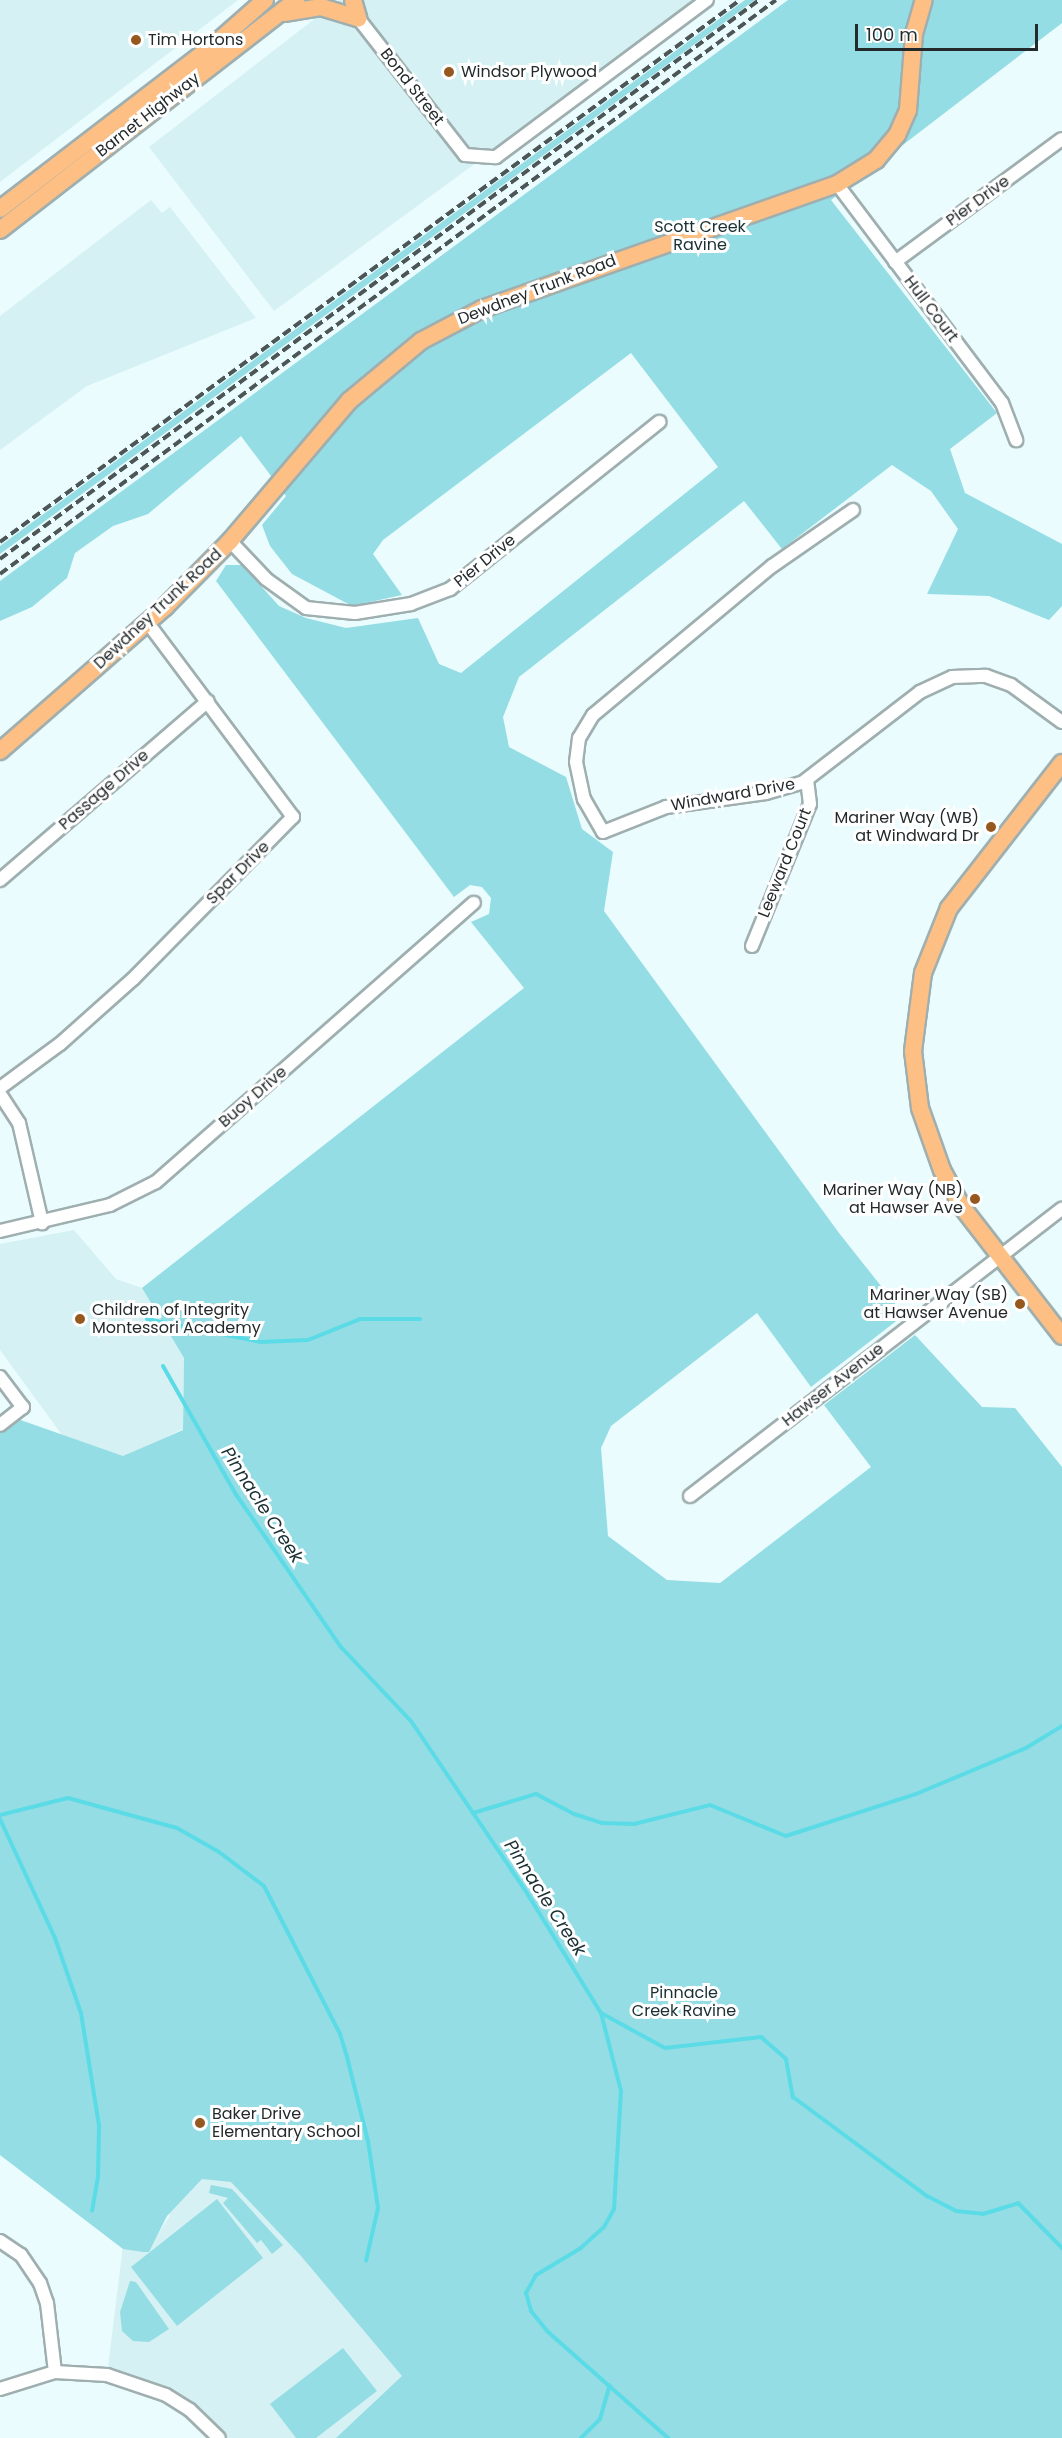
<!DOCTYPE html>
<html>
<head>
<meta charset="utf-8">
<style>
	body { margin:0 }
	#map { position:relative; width:1062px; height:2438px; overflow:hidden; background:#eafcfd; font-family:Poppins,sans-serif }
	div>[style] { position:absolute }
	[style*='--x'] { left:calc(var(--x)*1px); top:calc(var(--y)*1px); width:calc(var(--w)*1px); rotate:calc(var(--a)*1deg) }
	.built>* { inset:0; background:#d6f1f3 }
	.green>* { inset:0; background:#94dde4 }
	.stream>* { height:4px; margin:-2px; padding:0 2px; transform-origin:2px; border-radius:2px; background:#5bdbe6 }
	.roads { filter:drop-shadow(2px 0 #9fafb0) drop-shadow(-2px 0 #9fafb0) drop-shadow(0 2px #9fafb0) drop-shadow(0 -2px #9fafb0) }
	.minor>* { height:12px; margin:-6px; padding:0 6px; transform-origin:6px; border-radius:6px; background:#fff }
	.major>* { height:16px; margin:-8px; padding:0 8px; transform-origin:8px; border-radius:8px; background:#fdbf83 }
	.rail>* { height:4px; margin-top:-2px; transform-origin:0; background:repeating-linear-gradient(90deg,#4d5657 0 9px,transparent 0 13.5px) }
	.dots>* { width:16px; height:16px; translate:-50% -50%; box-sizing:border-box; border:3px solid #fff; border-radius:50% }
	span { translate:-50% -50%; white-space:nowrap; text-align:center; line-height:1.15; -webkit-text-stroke:6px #fff; paint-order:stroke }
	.poi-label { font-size:16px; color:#242a2b }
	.left { translate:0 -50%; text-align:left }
	.right { translate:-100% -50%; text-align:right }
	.street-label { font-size:16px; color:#242a2b }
	.park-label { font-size:16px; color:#192f31 }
	.water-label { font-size:18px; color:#192f32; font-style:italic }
	.scale { position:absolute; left:855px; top:24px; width:183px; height:27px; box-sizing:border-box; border:3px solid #242a2b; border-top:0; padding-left:8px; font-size:18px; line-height:21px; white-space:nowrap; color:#242a2b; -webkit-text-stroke:4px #fff; paint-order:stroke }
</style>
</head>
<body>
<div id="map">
	<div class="built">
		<i style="clip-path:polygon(0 0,238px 0,0 182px)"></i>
		<i style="clip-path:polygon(339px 0,698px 0,274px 311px,149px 147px)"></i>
		<i style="clip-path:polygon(151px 200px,162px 213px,170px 207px,256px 318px,87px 386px,0 450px,0 316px)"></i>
		<i style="clip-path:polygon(74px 1230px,116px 1279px,142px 1288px,184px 1358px,183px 1429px,123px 1457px,62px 1435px,0 1350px,0 1244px)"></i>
		<i style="clip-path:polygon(26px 2032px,474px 2350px,362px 2438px,219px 2438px,190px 2410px,107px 2375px,123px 2246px,150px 2248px,170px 2215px)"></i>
	</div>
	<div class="green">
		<i style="clip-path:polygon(745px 0,755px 0,0 554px,0 546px)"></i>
		<i style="clip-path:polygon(788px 0,1062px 0,1062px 23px,831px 200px,997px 413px,950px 449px,965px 493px,1062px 544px,1062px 606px,1049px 620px,989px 596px,927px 594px,958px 529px,931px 491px,892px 465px,782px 549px,744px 501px,519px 677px,503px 717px,509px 747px,566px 777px,582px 829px,613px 852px,604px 911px,839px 1233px,904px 1315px,811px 1387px,757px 1313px,611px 1426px,601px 1448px,608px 1536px,667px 1580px,720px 1583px,871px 1467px,824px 1405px,915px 1335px,982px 1407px,1015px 1408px,1062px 1467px,1062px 2438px,336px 2438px,402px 2376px,301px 2256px,231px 2182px,202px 2179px,167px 2216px,149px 2252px,143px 2252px,123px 2249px,0 2155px,0 1427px,12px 1417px,123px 1456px,183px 1430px,184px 1358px,142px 1288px,524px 988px,471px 922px,489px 914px,491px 898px,482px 887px,470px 885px,454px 897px,216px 581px,226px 565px,242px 565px,279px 606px,306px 618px,346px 628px,418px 618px,439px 664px,461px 673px,718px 467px,631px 353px,383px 540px,373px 554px,402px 595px,352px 606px,292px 574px,270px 546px,262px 525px,286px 496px,241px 436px,148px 514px,113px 526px,75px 553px,67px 578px,32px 607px,0 621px,0 581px)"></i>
		<i style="clip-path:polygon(211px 2185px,232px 2189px,283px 2245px,272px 2254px,261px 2240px,257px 2243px,223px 2203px,228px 2198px,209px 2193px)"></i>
		<i style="clip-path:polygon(217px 2199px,263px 2258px,177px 2326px,131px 2267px)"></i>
		<i style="clip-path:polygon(130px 2281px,136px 2282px,169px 2329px,149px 2342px,133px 2341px,122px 2331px,120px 2312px)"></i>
		<i style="clip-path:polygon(343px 2348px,377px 2391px,316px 2438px,296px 2438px,270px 2404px)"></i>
	</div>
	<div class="stream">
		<i style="--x:147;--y:1319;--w:116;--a:11.4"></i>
		<i style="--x:261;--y:1342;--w:47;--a:-2.4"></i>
		<i style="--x:308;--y:1340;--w:56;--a:-22"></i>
		<i style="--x:360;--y:1319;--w:60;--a:0"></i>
		<i style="--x:163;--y:1366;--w:146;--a:60.4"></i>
		<i style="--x:235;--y:1493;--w:186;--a:55.5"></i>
		<i style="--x:340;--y:1646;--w:103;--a:46.6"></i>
		<i style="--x:411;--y:1721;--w:204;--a:56"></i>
		<i style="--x:525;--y:1890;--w:145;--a:58.3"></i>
		<i style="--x:601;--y:2013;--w:81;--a:75.6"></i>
		<i style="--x:621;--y:2091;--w:118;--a:93.4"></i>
		<i style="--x:614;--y:2209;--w:21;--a:119"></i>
		<i style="--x:604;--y:2227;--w:31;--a:138"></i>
		<i style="--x:581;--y:2248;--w:52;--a:149"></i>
		<i style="--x:536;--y:2275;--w:21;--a:119"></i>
		<i style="--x:526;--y:2293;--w:19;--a:74"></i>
		<i style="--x:531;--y:2311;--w:26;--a:51"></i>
		<i style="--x:547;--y:2331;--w:162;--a:41.5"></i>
		<i style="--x:473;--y:1813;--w:66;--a:-16.8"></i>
		<i style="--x:536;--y:1794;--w:43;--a:27.8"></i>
		<i style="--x:574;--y:1814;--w:29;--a:18"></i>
		<i style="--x:602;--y:1823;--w:32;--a:2"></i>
		<i style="--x:634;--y:1824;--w:78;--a:-14"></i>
		<i style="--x:710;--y:1805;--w:82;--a:22.2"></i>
		<i style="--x:786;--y:1836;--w:137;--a:-17.9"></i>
		<i style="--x:916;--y:1794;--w:119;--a:-22.7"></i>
		<i style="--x:1026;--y:1748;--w:42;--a:-31.4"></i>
		<i style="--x:0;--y:1815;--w:70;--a:-14"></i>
		<i style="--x:68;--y:1798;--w:113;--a:15.4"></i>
		<i style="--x:177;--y:1828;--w:48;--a:29.7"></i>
		<i style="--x:219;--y:1852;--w:56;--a:37.1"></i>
		<i style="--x:264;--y:1886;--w:166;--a:62.8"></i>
		<i style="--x:340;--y:2034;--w:24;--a:73"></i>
		<i style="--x:347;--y:2057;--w:87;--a:76"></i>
		<i style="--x:368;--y:2141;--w:68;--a:81.5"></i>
		<i style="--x:378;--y:2208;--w:54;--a:102.8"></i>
		<i style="--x:0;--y:1819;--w:131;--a:65.2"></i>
		<i style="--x:55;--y:1938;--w:79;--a:70.9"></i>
		<i style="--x:81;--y:2013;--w:114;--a:80.9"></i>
		<i style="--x:99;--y:2126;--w:51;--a:91.1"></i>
		<i style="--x:98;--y:2177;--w:34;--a:100"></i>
		<i style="--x:601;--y:2013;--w:73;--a:28.7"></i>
		<i style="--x:665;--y:2048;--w:97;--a:-6.5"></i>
		<i style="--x:761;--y:2037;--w:33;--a:41"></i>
		<i style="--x:786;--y:2059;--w:39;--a:80"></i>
		<i style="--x:793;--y:2097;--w:167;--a:36.5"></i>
		<i style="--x:927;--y:2196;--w:33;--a:27"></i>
		<i style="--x:956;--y:2211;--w:27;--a:6"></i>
		<i style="--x:983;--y:2214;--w:37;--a:-17"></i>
		<i style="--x:1018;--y:2203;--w:63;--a:45.6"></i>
		<i style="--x:581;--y:2438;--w:27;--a:-45"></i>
		<i style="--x:600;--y:2419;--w:35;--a:-74"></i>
	</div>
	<div class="roads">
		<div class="minor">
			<i style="--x:358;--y:18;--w:174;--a:52"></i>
			<i style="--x:465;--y:155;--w:31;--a:4"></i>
			<i style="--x:496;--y:157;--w:263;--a:-36.7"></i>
			<i style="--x:837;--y:184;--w:274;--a:53"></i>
			<i style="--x:1002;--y:403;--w:40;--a:69"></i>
			<i style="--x:895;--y:262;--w:207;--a:-36.4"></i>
			<i style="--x:853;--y:510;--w:98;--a:145.3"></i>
			<i style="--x:772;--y:566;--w:233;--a:140.2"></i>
			<i style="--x:593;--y:715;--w:27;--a:121"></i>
			<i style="--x:579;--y:738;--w:24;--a:97"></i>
			<i style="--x:576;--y:762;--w:38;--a:78"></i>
			<i style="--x:584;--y:799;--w:38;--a:60"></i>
			<i style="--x:603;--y:832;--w:68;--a:-21.6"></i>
			<i style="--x:666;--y:807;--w:101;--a:-8"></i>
			<i style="--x:766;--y:793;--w:37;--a:-16"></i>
			<i style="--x:802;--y:783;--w:149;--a:-37.6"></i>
			<i style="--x:920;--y:692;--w:35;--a:-25"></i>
			<i style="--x:952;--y:677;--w:34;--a:-2"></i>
			<i style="--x:986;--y:676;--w:27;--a:20"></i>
			<i style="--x:1011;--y:685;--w:63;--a:36"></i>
			<i style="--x:230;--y:541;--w:52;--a:46.5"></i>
			<i style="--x:266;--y:579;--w:49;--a:35.9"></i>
			<i style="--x:306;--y:608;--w:49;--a:5.8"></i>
			<i style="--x:355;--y:613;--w:57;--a:-9.1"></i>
			<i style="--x:411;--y:604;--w:42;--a:-21"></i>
			<i style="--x:450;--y:589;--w:268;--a:-38.6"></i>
			<i style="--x:0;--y:880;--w:274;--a:-40.7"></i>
			<i style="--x:752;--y:946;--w:153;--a:-67.8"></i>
			<i style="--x:810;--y:804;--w:24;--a:-97"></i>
			<i style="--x:0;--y:1088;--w:74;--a:-36.3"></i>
			<i style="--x:60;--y:1044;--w:98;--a:-41.7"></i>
			<i style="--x:133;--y:979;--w:228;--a:-45.4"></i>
			<i style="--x:293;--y:817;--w:242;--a:-126.8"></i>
			<i style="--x:0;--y:1094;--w:35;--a:57"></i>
			<i style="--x:19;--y:1123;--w:103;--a:77"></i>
			<i style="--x:0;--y:1231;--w:113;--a:-13.3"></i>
			<i style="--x:110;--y:1205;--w:51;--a:-26.6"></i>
			<i style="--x:156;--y:1182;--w:423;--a:-41.3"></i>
			<i style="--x:0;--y:1377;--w:38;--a:53"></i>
			<i style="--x:23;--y:1407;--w:29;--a:142"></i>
			<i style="--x:690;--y:1496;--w:470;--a:-37.7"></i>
			<i style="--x:0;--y:2241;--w:25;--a:34"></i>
			<i style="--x:21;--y:2255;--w:34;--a:56"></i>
			<i style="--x:40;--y:2283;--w:21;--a:71"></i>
			<i style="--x:47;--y:2303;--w:69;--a:83.4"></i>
			<i style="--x:0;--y:2389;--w:58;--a:-17.2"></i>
			<i style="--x:55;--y:2372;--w:52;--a:3.3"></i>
			<i style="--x:107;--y:2375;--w:62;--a:18.7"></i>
			<i style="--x:166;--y:2395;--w:28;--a:32"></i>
			<i style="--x:190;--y:2410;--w:40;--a:44"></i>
		</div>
		<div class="major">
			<i style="--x:353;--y:0;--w:19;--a:74"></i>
			<i style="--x:284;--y:13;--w:37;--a:-9"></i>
			<i style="--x:321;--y:7;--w:39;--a:17"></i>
			<i style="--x:0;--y:209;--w:270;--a:-37.5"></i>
			<i style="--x:214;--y:45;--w:68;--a:-41.4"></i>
			<i style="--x:0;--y:230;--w:375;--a:-37.8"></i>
			<i style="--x:0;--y:751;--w:219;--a:-41.1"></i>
			<i style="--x:165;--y:607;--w:93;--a:-45.4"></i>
			<i style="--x:230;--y:541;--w:184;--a:-49.6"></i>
			<i style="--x:349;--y:401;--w:94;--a:-39.8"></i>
			<i style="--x:421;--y:341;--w:69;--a:-27.7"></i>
			<i style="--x:482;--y:309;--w:376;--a:-19.4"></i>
			<i style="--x:837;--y:184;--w:46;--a:-31.6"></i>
			<i style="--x:876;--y:160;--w:33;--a:-50"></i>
			<i style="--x:897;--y:135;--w:27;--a:-66"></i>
			<i style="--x:908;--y:110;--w:76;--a:-85.5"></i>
			<i style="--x:914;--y:34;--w:35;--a:-74"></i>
			<i style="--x:1062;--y:763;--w:184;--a:127.9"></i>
			<i style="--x:949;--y:908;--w:70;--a:111.8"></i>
			<i style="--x:923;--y:973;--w:79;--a:97.3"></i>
			<i style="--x:913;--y:1051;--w:57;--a:83"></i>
			<i style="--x:920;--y:1108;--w:66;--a:70.5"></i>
			<i style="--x:942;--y:1170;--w:42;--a:61.6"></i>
			<i style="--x:962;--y:1207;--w:163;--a:52.2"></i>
		</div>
	</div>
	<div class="rail">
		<i style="--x:0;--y:542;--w:917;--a:-36.22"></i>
		<i style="--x:0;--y:559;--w:943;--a:-36.37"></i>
		<i style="--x:0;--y:574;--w:965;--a:-36.49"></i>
	</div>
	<div class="dots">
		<i style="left:136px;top:40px;background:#96581e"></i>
		<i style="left:449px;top:72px;background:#96581e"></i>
		<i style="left:991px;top:827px;background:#96581e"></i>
		<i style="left:975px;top:1199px;background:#96581e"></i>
		<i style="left:1020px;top:1304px;background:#96581e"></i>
		<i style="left:80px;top:1319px;background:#96581e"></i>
		<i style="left:200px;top:2123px;background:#96581e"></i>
	</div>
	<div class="poi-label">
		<span class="left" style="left:148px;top:40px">Tim Hortons</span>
		<span class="left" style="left:461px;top:72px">Windsor Plywood</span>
		<span class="right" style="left:979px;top:827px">Mariner Way (WB)<br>at Windward Dr</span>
		<span class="right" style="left:963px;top:1199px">Mariner Way (NB)<br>at Hawser Ave</span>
		<span class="right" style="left:1008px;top:1304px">Mariner Way (SB)<br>at Hawser Avenue</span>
		<span class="left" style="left:92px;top:1319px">Children of Integrity<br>Montessori Academy</span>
		<span class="left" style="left:212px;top:2123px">Baker Drive<br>Elementary School</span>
	</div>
	<div class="street-label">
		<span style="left:412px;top:87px;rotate:52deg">Bond Street</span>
		<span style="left:148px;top:115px;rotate:-38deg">Barnet Highway</span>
		<span style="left:978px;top:201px;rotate:-36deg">Pier Drive</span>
		<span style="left:537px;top:290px;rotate:-21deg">Dewdney Trunk Road</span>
		<span style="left:931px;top:309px;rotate:53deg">Hull Court</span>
		<span style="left:485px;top:561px;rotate:-39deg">Pier Drive</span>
		<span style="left:158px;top:609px;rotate:-43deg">Dewdney Trunk Road</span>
		<span style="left:104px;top:790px;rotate:-41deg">Passage Drive</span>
		<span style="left:733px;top:795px;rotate:-10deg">Windward Drive</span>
		<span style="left:785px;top:863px;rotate:-68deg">Leeward Court</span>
		<span style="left:238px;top:873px;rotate:-45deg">Spar Drive</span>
		<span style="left:253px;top:1097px;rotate:-41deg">Buoy Drive</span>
		<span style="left:833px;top:1385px;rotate:-38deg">Hawser Avenue</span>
	</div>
	<div class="park-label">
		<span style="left:700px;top:236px">Scott Creek<br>Ravine</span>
		<span style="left:684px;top:2002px">Pinnacle<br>Creek Ravine</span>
	</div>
	<div class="water-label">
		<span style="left:262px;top:1505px;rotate:57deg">Pinnacle Creek</span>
		<span style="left:545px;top:1898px;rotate:57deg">Pinnacle Creek</span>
	</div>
	<div class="scale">100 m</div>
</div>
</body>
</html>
